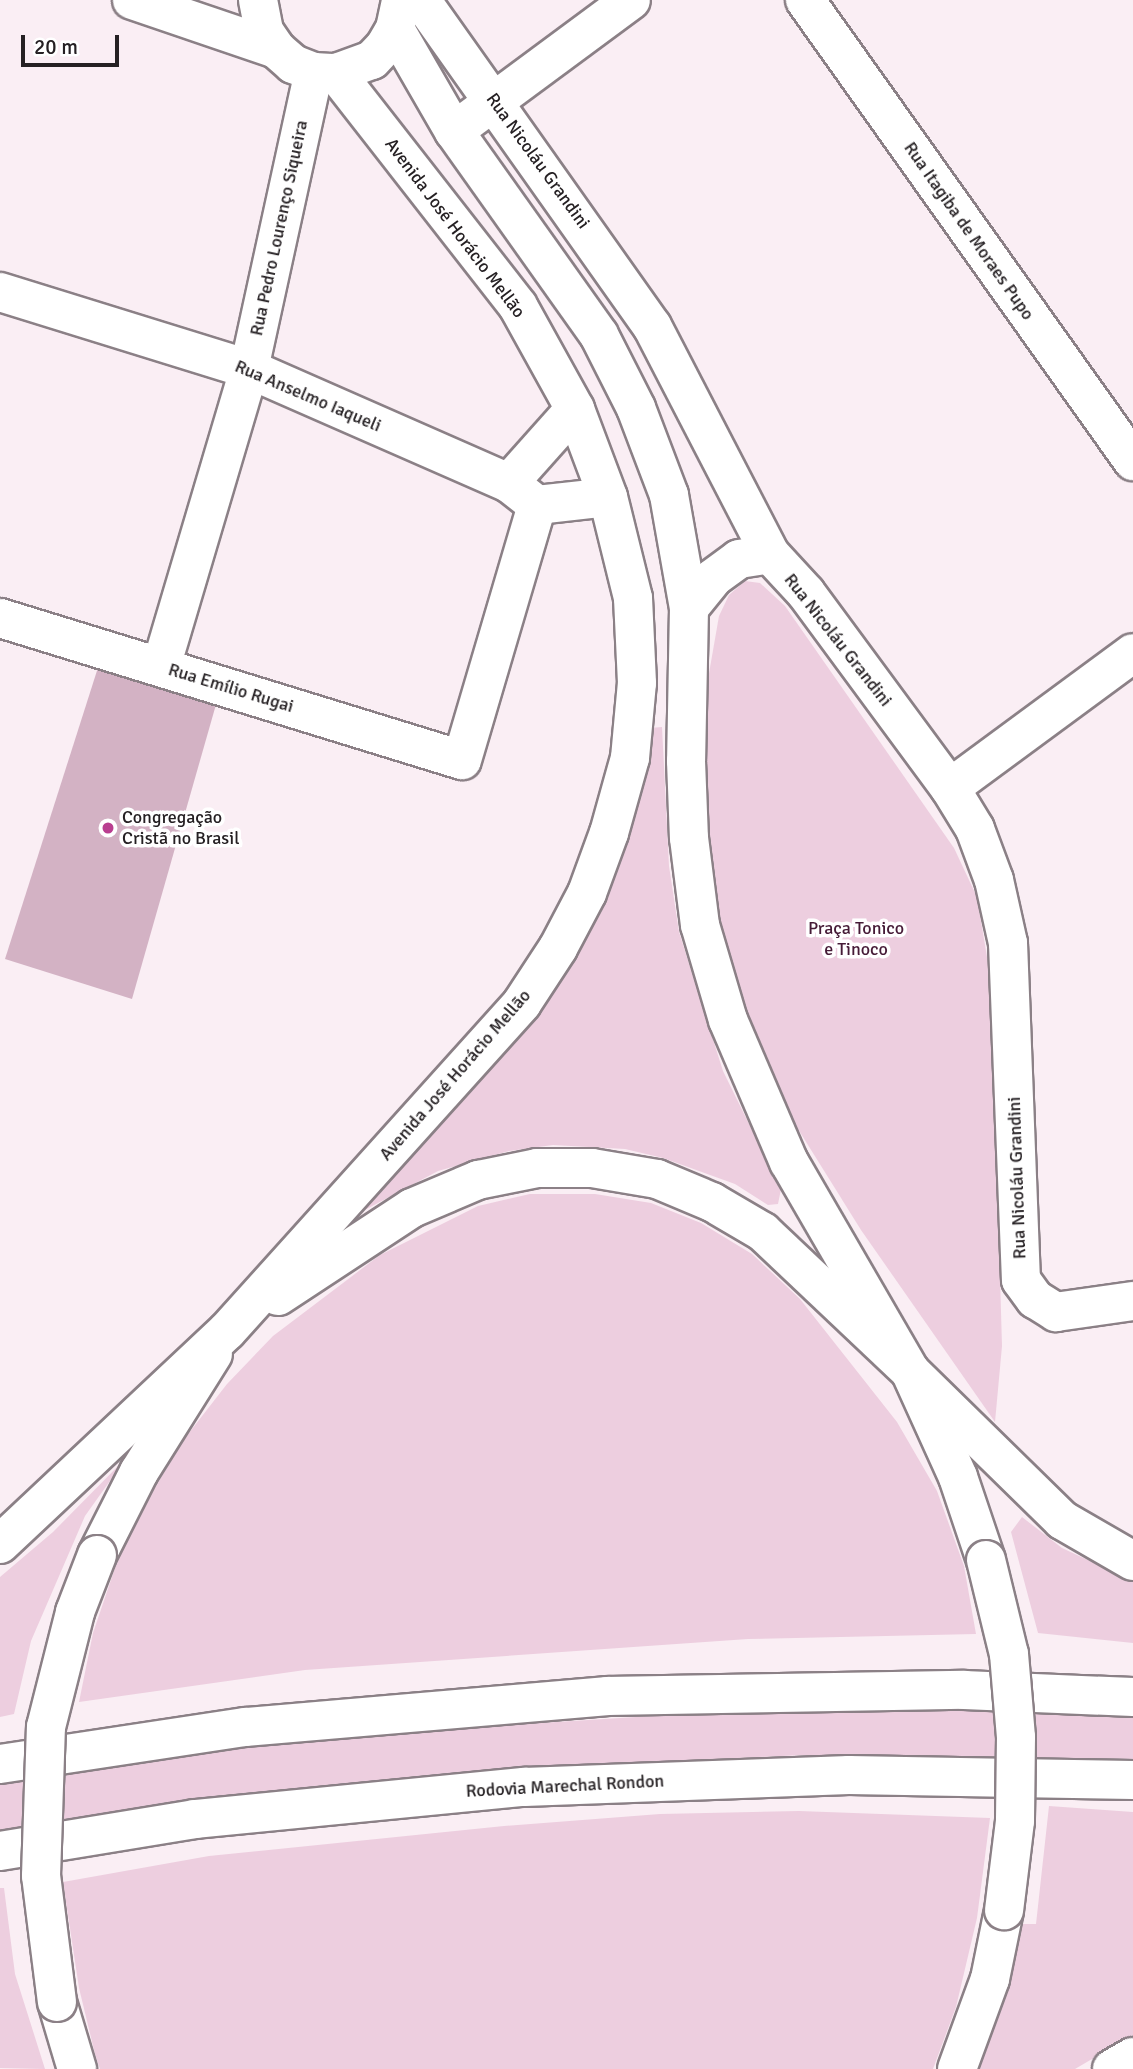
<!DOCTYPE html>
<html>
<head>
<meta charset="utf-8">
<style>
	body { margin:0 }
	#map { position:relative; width:1133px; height:2069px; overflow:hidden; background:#faeef4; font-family:Signika,sans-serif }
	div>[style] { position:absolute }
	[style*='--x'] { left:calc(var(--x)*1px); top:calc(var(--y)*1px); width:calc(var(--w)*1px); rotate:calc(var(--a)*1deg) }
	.green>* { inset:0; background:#edcedf }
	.building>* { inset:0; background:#d3b2c4 }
	.roads { filter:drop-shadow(2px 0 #8b8086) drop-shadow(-2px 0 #8b8086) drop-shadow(0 2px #8b8086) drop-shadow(0 -2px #8b8086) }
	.minor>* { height:38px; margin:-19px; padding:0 19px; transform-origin:19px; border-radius:19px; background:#fff }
	.primary>* { height:38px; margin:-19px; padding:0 19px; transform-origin:19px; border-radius:19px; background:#fff }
	.motorway>* { height:38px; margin:-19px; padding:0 19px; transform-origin:19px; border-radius:19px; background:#fff }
	.bridges { filter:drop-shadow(2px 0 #8b8086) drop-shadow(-2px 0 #8b8086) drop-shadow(0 2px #8b8086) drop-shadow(0 -2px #8b8086) }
	.primary-bridge>* { height:38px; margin:-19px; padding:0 19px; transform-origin:19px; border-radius:19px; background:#fff }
	.dots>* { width:19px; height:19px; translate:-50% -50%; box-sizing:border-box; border:4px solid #fff; border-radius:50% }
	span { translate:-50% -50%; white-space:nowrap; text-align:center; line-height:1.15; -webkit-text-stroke:7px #fff; paint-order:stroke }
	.street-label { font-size:18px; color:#252023 }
	.poi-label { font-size:18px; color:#252023 }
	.left { translate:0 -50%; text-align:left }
	.park-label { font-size:18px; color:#461b37 }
	.scale { position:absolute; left:21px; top:35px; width:98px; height:32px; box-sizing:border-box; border:4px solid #252023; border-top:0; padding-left:9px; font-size:21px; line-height:24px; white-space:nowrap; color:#252023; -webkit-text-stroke:5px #fff; paint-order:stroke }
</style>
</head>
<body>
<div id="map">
	<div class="green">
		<i style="clip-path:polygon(745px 581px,760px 583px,785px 606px,954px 848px,977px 897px,991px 981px,995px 1103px,1002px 1346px,995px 1422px,861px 1230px,788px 1113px,743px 1009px,714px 908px,705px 812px,704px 702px,719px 616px,729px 595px)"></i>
		<i style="clip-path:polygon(662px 727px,669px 866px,679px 932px,723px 1071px,781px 1189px,778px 1204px,768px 1205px,735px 1184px,663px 1158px,625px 1149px,553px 1145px,509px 1151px,438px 1171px,346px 1220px,473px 1085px,650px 728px)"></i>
		<i style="clip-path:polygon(530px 1194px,595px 1194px,651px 1203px,701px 1223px,752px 1254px,800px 1299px,897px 1422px,937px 1491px,964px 1566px,976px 1634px,748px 1639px,305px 1670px,79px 1702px,93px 1633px,116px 1565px,145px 1504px,185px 1438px,227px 1384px,273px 1336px,380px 1255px,478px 1206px)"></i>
		<i style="clip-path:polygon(127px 1457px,85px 1516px,31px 1641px,14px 1714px,0 1717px,0 1577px,53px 1532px)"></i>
		<i style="clip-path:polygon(1022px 1517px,1062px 1548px,1133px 1581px,1133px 1643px,1038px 1633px,1011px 1532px)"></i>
		<i style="clip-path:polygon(781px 1708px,952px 1708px,1133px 1715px,1133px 1759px,803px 1755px,633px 1763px,265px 1791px,0 1832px,0 1784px,97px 1765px,243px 1746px,428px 1730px)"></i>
		<i style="clip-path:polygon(1049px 1806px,1133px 1812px,1133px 2035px,1075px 2069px,979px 2069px,1008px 1987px,1021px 1924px,1036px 1924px)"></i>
		<i style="clip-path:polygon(799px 1811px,990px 1818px,977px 1918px,956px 2007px,933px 2069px,100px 2069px,95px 2054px,79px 1988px,63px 1882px,209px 1856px,504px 1826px,660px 1814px)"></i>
		<i style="clip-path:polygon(0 1888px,4px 1888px,15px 1974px,45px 2069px,0 2068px)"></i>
	</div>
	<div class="building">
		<i style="clip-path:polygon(102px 655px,219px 694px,132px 999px,5px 959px)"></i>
	</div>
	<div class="roads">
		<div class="minor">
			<i style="--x:132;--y:0;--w:152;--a:18.8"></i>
			<i style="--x:421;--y:0;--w:400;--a:54.7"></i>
			<i style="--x:652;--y:326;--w:257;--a:62.6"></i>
			<i style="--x:770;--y:554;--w:53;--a:47.3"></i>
			<i style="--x:806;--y:593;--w:242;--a:53.6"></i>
			<i style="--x:950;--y:788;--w:48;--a:58.6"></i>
			<i style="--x:975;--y:829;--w:54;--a:69.6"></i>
			<i style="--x:994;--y:880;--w:65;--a:77.5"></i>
			<i style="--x:1008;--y:943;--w:337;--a:87.8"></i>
			<i style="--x:1021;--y:1280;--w:24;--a:54"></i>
			<i style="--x:1035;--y:1299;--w:25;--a:32"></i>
			<i style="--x:1056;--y:1312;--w:78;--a:-8.1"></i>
			<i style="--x:805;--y:0;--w:566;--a:54.57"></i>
			<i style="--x:454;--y:131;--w:220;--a:-36.5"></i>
			<i style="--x:0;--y:292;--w:261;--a:17.2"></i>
			<i style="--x:249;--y:369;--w:284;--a:23.7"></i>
			<i style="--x:509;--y:483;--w:36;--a:38"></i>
			<i style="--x:537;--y:505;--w:71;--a:-6.4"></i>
			<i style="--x:689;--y:608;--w:38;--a:-51"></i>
			<i style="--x:713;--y:578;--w:32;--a:-36"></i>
			<i style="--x:739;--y:559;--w:31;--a:-9"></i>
			<i style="--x:0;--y:618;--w:483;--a:17.1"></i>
			<i style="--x:462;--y:760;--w:266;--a:-73.6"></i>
			<i style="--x:161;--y:667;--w:311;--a:-73.5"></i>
			<i style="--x:249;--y:369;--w:304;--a:-77.7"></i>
			<i style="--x:950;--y:788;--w:227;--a:-36.4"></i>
		</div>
		<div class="primary">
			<i style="--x:258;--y:0;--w:32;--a:79"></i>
			<i style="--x:264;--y:31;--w:22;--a:56"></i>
			<i style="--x:276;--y:49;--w:23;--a:41"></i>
			<i style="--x:293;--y:64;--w:22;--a:21"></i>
			<i style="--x:314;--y:72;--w:22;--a:3"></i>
			<i style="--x:336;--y:73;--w:38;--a:-20"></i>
			<i style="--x:372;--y:60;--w:19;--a:-47"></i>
			<i style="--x:385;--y:46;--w:20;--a:-60"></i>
			<i style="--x:395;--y:29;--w:30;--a:-78"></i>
			<i style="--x:395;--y:29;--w:118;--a:60"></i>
			<i style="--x:454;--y:131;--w:250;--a:54.6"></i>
			<i style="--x:599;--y:335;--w:82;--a:63.1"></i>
			<i style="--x:636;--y:408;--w:93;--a:69.2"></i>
			<i style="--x:669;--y:495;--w:115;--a:80"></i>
			<i style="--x:689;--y:608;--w:153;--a:91.1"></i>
			<i style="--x:686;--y:761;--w:77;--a:87.8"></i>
			<i style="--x:689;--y:838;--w:88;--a:82.8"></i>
			<i style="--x:700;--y:925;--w:99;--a:73.6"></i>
			<i style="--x:728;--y:1020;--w:155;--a:66.8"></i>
			<i style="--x:789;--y:1162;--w:241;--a:59.9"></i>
			<i style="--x:509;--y:483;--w:99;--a:-48.3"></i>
			<i style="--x:278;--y:1296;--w:160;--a:-33.3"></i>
			<i style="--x:412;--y:1208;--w:72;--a:-23"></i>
			<i style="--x:478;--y:1180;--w:60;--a:-11.5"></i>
			<i style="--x:537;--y:1168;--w:55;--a:0"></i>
			<i style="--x:592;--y:1168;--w:66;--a:9.6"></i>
			<i style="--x:657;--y:1179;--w:60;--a:22.7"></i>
			<i style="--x:712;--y:1202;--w:59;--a:30.5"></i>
			<i style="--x:763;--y:1232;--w:202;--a:43.4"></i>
			<i style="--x:910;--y:1371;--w:116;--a:65.6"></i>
			<i style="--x:958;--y:1477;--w:88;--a:71.4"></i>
			<i style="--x:227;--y:1331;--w:441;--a:-48"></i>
			<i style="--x:522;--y:1003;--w:66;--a:-56.8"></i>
			<i style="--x:558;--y:948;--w:62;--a:-62.2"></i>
			<i style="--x:587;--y:893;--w:64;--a:-69.9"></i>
			<i style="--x:609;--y:833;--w:78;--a:-74.4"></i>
			<i style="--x:630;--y:758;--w:75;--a:-84.7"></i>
			<i style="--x:637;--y:683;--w:85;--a:-92.7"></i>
			<i style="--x:633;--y:598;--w:104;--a:-103.9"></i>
			<i style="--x:608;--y:497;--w:94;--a:-110.6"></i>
			<i style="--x:575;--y:409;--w:118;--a:-119"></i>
			<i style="--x:518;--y:306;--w:296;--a:-128"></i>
			<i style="--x:97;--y:1555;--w:93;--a:-63.2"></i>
			<i style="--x:139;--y:1472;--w:139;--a:-57.9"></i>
			<i style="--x:57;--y:2002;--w:70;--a:73.4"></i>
			<i style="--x:957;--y:2069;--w:96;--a:-69.9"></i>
			<i style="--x:990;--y:1979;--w:70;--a:-78.5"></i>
		</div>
		<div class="motorway">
			<i style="--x:910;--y:1371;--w:213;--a:44.4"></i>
			<i style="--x:1062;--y:1520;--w:82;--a:30"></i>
			<i style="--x:0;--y:1544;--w:311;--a:-43.2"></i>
			<i style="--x:0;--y:1764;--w:249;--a:-8.6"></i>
			<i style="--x:246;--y:1727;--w:362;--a:-4.9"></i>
			<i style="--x:607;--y:1696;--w:357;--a:-1"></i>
			<i style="--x:964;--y:1690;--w:169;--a:2.4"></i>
			<i style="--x:0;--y:1851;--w:198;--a:-9.3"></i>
			<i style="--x:195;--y:1819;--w:331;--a:-5.6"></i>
			<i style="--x:524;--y:1787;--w:325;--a:-2.1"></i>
			<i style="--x:849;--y:1775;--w:284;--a:1"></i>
			<i style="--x:1112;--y:2069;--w:24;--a:-30"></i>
		</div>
	</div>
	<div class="bridges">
		<div class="primary-bridge">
			<i style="--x:986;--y:1560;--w:97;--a:76.3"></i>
			<i style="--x:1009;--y:1654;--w:83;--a:85.2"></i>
			<i style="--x:1016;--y:1737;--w:84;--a:90.7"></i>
			<i style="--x:1015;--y:1821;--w:90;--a:97"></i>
			<i style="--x:57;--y:2002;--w:127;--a:-97.2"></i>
			<i style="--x:41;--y:1876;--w:149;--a:-88.1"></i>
			<i style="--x:46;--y:1727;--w:119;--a:-75.8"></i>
			<i style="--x:75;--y:1612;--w:61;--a:-68.9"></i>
		</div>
	</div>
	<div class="dots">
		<i style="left:108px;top:828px;background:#b93e90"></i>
	</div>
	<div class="street-label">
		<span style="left:538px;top:161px;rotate:54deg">Rua Nicoláu Grandini</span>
		<span style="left:279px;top:228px;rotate:-78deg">Rua Pedro Lourenço Siqueira</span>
		<span style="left:455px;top:228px;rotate:53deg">Avenida José Horácio Mellão</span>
		<span style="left:969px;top:231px;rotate:55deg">Rua Itagiba de Moraes Pupo</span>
		<span style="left:308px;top:396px;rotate:23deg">Rua Anselmo Iaqueli</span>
		<span style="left:838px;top:640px;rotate:52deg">Rua Nicoláu Grandini</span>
		<span style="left:231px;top:688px;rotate:17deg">Rua Emílio Rugai</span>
		<span style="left:455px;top:1075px;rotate:-49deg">Avenida José Horácio Mellão</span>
		<span style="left:1017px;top:1178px;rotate:-92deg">Rua Nicoláu Grandini</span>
		<span style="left:565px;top:1786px;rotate:-3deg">Rodovia Marechal Rondon</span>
	</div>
	<div class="poi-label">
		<span class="left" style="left:122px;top:828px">Congregação<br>Cristã no Brasil</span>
	</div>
	<div class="park-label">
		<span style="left:856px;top:939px">Praça Tonico<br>e Tinoco</span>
	</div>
	<div class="scale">20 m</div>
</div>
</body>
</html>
